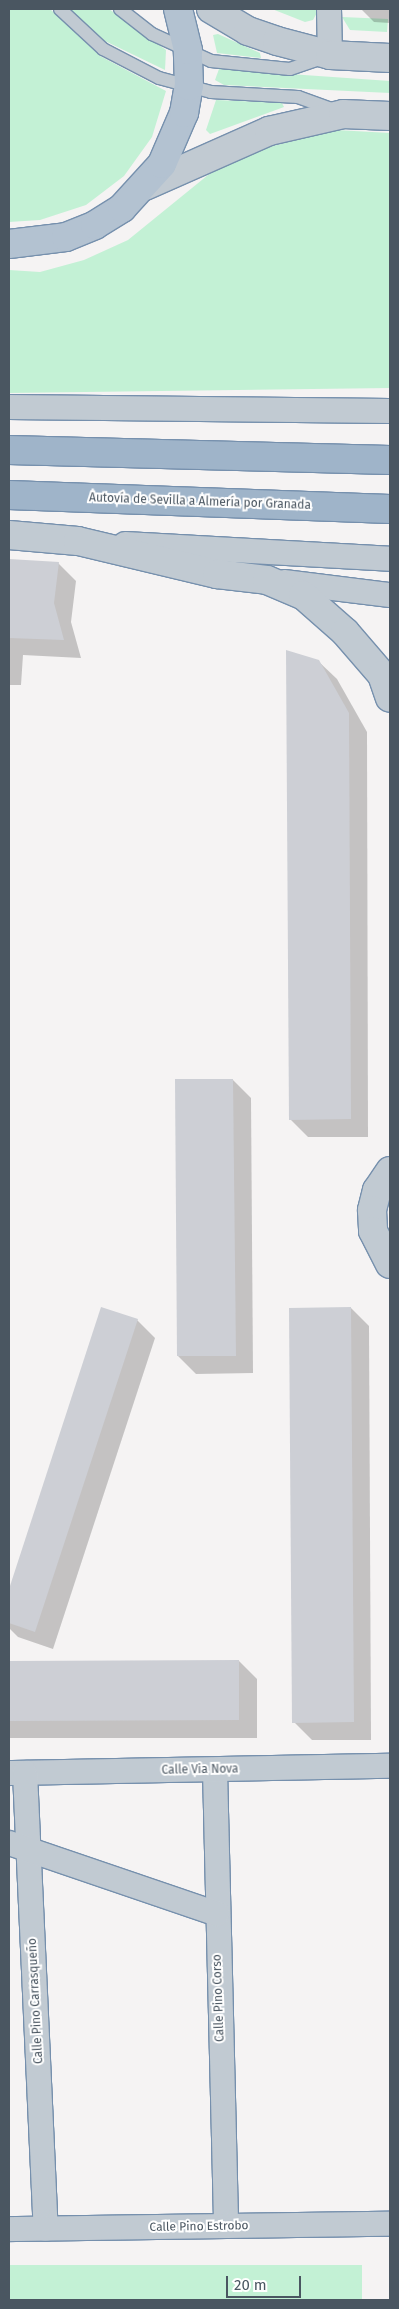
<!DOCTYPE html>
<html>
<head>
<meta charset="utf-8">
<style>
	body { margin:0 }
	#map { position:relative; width:399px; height:2309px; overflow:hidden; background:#f5f3f3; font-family:"Fira Sans",sans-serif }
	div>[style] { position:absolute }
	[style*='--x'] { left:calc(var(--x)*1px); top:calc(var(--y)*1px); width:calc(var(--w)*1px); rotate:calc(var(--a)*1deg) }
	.green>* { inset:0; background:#c3f1d5 }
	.shadow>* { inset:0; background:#0003 }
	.building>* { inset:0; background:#cdcfd5 }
	.roads { filter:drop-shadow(1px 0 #7690ad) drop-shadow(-1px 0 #7690ad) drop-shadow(0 1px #7690ad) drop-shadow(0 -1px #7690ad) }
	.service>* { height:12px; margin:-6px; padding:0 6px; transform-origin:6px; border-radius:6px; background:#c1cad2 }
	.minor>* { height:24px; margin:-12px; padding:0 12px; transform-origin:12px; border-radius:12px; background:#c1cad2 }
	.tertiary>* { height:28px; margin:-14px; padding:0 14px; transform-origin:14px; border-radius:14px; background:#c1cad2 }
	.primary>* { height:28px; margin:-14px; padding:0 14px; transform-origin:14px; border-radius:14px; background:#b3c2d1 }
	.trunk>* { height:28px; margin:-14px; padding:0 14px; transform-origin:14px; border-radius:14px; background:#9fb4c9 }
	span { translate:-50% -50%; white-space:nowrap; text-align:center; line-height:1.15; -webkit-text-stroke:4px #fff; paint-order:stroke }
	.street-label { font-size:12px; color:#4a5661 }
	.frame { position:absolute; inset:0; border:10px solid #4a5661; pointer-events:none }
	.scale { position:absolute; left:226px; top:2276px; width:75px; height:22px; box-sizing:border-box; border:2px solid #4a5661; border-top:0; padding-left:6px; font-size:15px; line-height:18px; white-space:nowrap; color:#4a5661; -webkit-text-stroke:4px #fff; paint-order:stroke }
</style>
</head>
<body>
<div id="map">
	<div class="green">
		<i style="clip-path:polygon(9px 9px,50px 9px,100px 56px,166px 91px,152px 137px,124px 176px,86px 205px,40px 220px,9px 222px)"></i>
		<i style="clip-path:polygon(70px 9px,109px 9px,166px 50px,165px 70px,105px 41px)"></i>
		<i style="clip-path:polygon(272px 9px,319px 9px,313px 20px,305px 22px)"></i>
		<i style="clip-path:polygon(342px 17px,388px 19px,387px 32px,350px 30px)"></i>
		<i style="clip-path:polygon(218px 34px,260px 53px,261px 58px,217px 53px,213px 35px)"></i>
		<i style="clip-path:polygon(219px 69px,390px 81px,390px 93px,224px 85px,215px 80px)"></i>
		<i style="clip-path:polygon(216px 100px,282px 103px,284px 107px,210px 134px,206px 130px)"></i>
		<i style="clip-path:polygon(336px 130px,390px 133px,390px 388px,9px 393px,9px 270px,40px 272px,84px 260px,128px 240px,208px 175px,249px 152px)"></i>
		<i style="clip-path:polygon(9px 2265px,362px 2265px,362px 2300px,9px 2300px)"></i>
	</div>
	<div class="shadow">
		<i style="clip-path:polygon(361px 9px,390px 9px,390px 23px,374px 22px)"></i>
		<i style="clip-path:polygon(9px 561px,58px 563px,76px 581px,71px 622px,81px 658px,23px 655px,21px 685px,9px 685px)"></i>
		<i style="clip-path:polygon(318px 661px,337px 679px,367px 732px,368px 1137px,308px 1137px,290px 1119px)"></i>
		<i style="clip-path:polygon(233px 1080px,251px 1098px,253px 1373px,196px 1374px,178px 1356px)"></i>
		<i style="clip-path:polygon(102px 1308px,137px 1320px,155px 1338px,53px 1649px,18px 1637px,9px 1628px,9px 1593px)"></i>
		<i style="clip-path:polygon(351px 1308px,369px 1326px,371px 1740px,312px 1740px,294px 1722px)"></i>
		<i style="clip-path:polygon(239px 1661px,257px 1679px,257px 1738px,9px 1738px,9px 1662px)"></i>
	</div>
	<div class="building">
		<i style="clip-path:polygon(9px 559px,59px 562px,54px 603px,64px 640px,9px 638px)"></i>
		<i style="clip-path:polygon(286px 650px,319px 660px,349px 713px,351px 1119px,289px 1120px)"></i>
		<i style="clip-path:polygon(175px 1079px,233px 1079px,236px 1356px,177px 1356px)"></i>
		<i style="clip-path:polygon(101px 1307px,138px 1319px,35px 1632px,9px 1623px,9px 1589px)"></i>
		<i style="clip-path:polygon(351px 1307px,354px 1722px,292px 1723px,289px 1308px)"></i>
		<i style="clip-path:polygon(239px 1660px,239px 1720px,9px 1721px,9px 1661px)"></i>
	</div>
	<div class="roads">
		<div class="service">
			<i style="--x:60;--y:9;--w:59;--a:42.9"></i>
			<i style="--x:103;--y:49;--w:63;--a:27.4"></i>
			<i style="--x:159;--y:78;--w:54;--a:15.1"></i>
			<i style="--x:211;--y:92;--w:87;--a:3.3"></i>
			<i style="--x:298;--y:97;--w:41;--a:19.7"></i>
			<i style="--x:120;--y:9;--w:41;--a:38"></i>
			<i style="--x:152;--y:34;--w:65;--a:24.6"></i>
			<i style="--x:211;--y:61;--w:79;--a:5.8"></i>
			<i style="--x:290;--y:69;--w:37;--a:-19"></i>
		</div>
		<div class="minor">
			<i style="--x:329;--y:9;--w:46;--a:88.8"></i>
			<i style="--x:9;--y:407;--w:381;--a:0.6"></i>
			<i style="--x:125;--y:544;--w:265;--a:3.2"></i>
			<i style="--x:284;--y:582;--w:107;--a:7"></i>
			<i style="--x:215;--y:1770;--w:456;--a:88.6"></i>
			<i style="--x:10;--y:1773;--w:380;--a:-1.1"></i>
			<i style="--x:25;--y:1773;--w:456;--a:87.4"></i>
			<i style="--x:9;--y:1843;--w:220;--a:18.8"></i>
			<i style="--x:9;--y:2229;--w:381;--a:-0.8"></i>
		</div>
		<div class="tertiary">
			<i style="--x:211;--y:9;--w:43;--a:30.7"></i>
			<i style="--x:248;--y:31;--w:31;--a:19"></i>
			<i style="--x:277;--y:41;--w:55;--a:14.8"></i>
			<i style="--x:330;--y:55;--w:60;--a:2.9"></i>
			<i style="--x:145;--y:186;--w:136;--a:-23.9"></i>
			<i style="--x:269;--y:131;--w:76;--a:-12.9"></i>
			<i style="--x:343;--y:114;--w:47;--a:2.4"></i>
			<i style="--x:9;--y:535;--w:69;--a:5"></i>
			<i style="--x:78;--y:541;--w:143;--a:13.4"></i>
			<i style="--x:217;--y:574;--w:50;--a:6.8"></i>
			<i style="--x:267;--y:580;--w:39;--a:23"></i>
			<i style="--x:303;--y:595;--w:56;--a:41.4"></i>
			<i style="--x:345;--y:632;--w:57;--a:49.3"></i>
			<i style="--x:382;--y:675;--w:24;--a:71"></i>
			<i style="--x:390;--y:1171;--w:23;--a:124"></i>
			<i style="--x:377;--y:1190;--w:21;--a:104"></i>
			<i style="--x:372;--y:1210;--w:21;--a:87"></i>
			<i style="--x:373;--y:1231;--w:37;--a:63"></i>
		</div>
		<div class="primary">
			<i style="--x:9;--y:244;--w:57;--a:-7"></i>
			<i style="--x:66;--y:237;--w:31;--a:-22"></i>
			<i style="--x:95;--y:225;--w:32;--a:-32"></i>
			<i style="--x:122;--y:208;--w:59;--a:-47.7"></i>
			<i style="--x:162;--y:164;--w:56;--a:-66.7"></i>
			<i style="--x:184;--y:113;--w:27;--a:-80"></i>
			<i style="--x:189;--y:86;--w:36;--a:-92"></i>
			<i style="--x:188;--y:50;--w:42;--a:-103.7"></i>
		</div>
		<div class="trunk">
			<i style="--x:9;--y:450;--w:381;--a:1.5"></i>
			<i style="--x:9;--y:495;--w:381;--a:2.1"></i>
		</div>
	</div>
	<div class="street-label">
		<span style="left:200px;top:502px;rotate:2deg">Autovía de Sevilla a Almería por Granada</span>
		<span style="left:200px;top:1770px;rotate:-1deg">Calle Via Nova</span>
		<span style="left:219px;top:1998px;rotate:-92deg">Calle Pino Corso</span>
		<span style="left:36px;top:2001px;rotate:-93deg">Calle Pino Carrasqueño</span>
		<span style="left:199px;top:2227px;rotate:-1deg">Calle Pino Estrobo</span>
	</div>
	<div class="frame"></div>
	<div class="scale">20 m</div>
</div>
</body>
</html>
